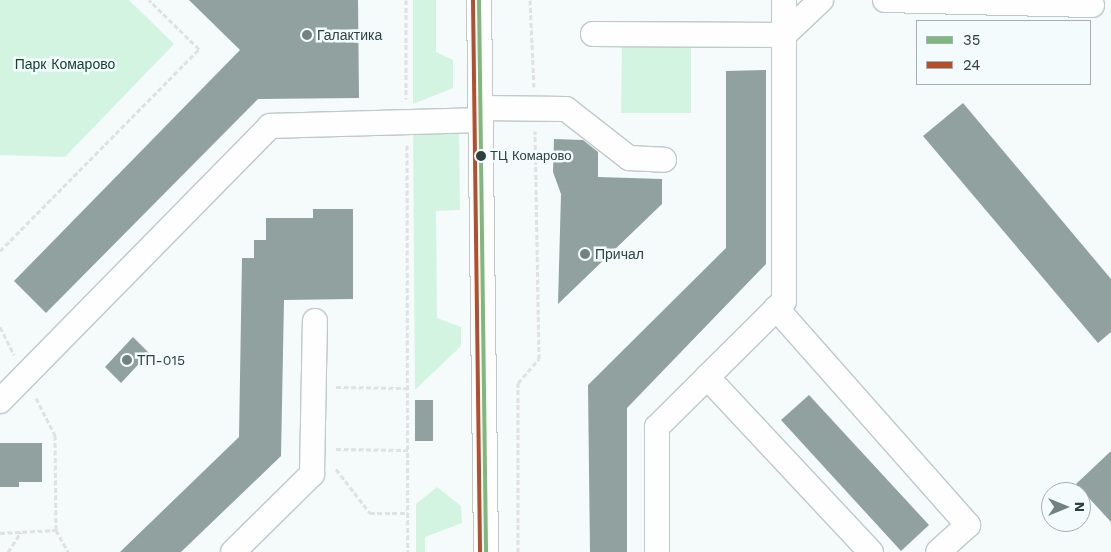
<!DOCTYPE html>
<html>
<head>
<meta charset="utf-8">
<style>
	body { margin:0 }
	#map { position:relative; width:1111px; height:552px; overflow:hidden; background:#f5fafb; font-family:"Work Sans",sans-serif }
	div>[style] { position:absolute }
	[style*='--x'] { left:calc(var(--x)*1px); top:calc(var(--y)*1px); width:calc(var(--w)*1px); rotate:calc(var(--a)*1deg) }
	.green>* { inset:0; background:#d4f4e2 }
	.building>* { inset:0; background:#91a1a0 }
	.path>* { height:3px; margin-top:-1.5px; transform-origin:0; background:repeating-linear-gradient(90deg,#dfe1e2 0 5px,transparent 0 7.5px) }
	.roads { filter:drop-shadow(1px 0 #bfc9cb) drop-shadow(-1px 0 #bfc9cb) drop-shadow(0 1px #bfc9cb) drop-shadow(0 -1px #bfc9cb) }
	.minor>* { height:24px; margin:-12px; padding:0 12px; transform-origin:12px; border-radius:12px; background:#fefefe }
	.bus-1>* { height:4px; margin:-2px; padding:0 2px; transform-origin:2px; border-radius:2px; background:#7fb87c }
	.bus-2>* { height:4px; margin:-2px; padding:0 2px; transform-origin:2px; border-radius:2px; background:#b14f2e }
	.dots>* { width:14px; height:14px; translate:-50% -50%; box-sizing:border-box; border:2px solid #f3fbfd; border-radius:50% }
	span { translate:-50% -50%; white-space:nowrap; text-align:center; line-height:1.15; -webkit-text-stroke:5px #f3fbfd; paint-order:stroke }
	.bus-label { font-size:13px; color:#2f4043 }
	.left { translate:0 -50%; text-align:left }
	.poi-label { font-size:14px; color:#2f4043 }
	.park-label { font-size:14px; color:#0f442a }
	.legend { position:absolute; left:916px; top:20px; width:175px; height:65px; box-sizing:border-box; background:#f3fbfd; border:1px solid #a5b0b3; margin:0; padding:6px 9px; list-style:none; font-size:15px; color:#2f4043 }
	.legend li { display:flex; align-items:center; gap:10px; height:25px }
	.legend b { width:25px; border:1px solid #a5b0b3 }
	.north { position:absolute; left:1041px; top:482px; width:50px; height:50px; box-sizing:border-box; background:#f3fbfd; border:1px solid #a5b0b3; border-radius:50%; rotate:90deg; font-size:14px; font-weight:700; line-height:20px; text-align:center; color:#2f4043 }
	.north::after { content:''; display:block; margin:auto; width:18px; height:22px; background:#748183; clip-path:polygon(50% 0,100% 100%,50% 72%,0 100%) }
</style>
</head>
<body>
<div id="map">
	<div class="green">
		<i style="clip-path:polygon(0 0,129px 0,174px 44px,65px 157px,0 155px)"></i>
		<i style="clip-path:polygon(413px 0,436px 0,436px 52px,453px 60px,453px 88px,413px 104px)"></i>
		<i style="clip-path:polygon(622px 44px,691px 44px,691px 113px,621px 113px)"></i>
		<i style="clip-path:polygon(413px 129px,459px 129px,460px 210px,436px 211px,437px 318px,461px 327px,461px 346px,415px 390px)"></i>
		<i style="clip-path:polygon(437px 487px,461px 506px,462px 523px,425px 537px,425px 552px,416px 552px,416px 504px)"></i>
	</div>
	<div class="building">
		<i style="clip-path:polygon(189px 0,358px 0,359px 98px,258px 99px,46px 313px,14px 281px,240px 50px)"></i>
		<i style="clip-path:polygon(766px 70px,766px 264px,627px 408px,627px 552px,590px 552px,588px 385px,726px 248px,726px 71px)"></i>
		<i style="clip-path:polygon(963px 103px,1111px 279px,1111px 332px,1098px 343px,923px 136px)"></i>
		<i style="clip-path:polygon(554px 139px,583px 140px,598px 152px,598px 177px,662px 179px,662px 204px,558px 304px,561px 194px,553px 172px)"></i>
		<i style="clip-path:polygon(313px 209px,353px 209px,353px 299px,284px 300px,281px 456px,181px 552px,120px 552px,239px 437px,242px 258px,254px 258px,254px 240px,266px 240px,266px 218px,313px 218px)"></i>
		<i style="clip-path:polygon(133px 337px,149px 353px,121px 383px,105px 367px)"></i>
		<i style="clip-path:polygon(809px 395px,929px 525px,901px 551px,781px 420px)"></i>
		<i style="clip-path:polygon(415px 400px,433px 400px,433px 441px,415px 441px)"></i>
		<i style="clip-path:polygon(0 443px,42px 443px,42px 482px,19px 482px,19px 487px,0 487px)"></i>
		<i style="clip-path:polygon(1111px 451px,1111px 522px,1076px 484px)"></i>
	</div>
	<div class="path">
		<i style="--x:406;--y:0;--w:99;--a:90"></i>
		<i style="--x:530;--y:0;--w:87;--a:87.4"></i>
		<i style="--x:407;--y:145;--w:407;--a:89.9"></i>
		<i style="--x:0;--y:251;--w:284;--a:-45.4"></i>
		<i style="--x:199;--y:49;--w:70;--a:-135.6"></i>
		<i style="--x:0;--y:327;--w:31;--a:63"></i>
		<i style="--x:336;--y:387;--w:72;--a:0.8"></i>
		<i style="--x:36;--y:398;--w:42;--a:62.8"></i>
		<i style="--x:55;--y:435;--w:95;--a:89.4"></i>
		<i style="--x:56;--y:530;--w:25;--a:61"></i>
		<i style="--x:336;--y:449;--w:72;--a:0.8"></i>
		<i style="--x:336;--y:469;--w:56;--a:52.3"></i>
		<i style="--x:370;--y:513;--w:38;--a:0"></i>
		<i style="--x:0;--y:533;--w:56;--a:-3.1"></i>
		<i style="--x:8;--y:552;--w:24;--a:-57"></i>
		<i style="--x:518;--y:552;--w:169;--a:-90"></i>
		<i style="--x:518;--y:383;--w:32;--a:-49"></i>
		<i style="--x:539;--y:359;--w:228;--a:-91"></i>
	</div>
	<div class="roads">
		<div class="minor">
			<i style="--x:479;--y:0;--w:552;--a:89.27"></i>
			<i style="--x:885;--y:0;--w:207;--a:1.4"></i>
			<i style="--x:593;--y:34;--w:191;--a:0.3"></i>
			<i style="--x:784;--y:35;--w:35;--a:-90"></i>
			<i style="--x:480;--y:108;--w:86;--a:0.7"></i>
			<i style="--x:566;--y:109;--w:80;--a:37.9"></i>
			<i style="--x:629;--y:158;--w:35;--a:3"></i>
			<i style="--x:776;--y:308;--w:290;--a:48.5"></i>
			<i style="--x:968;--y:525;--w:40;--a:138"></i>
			<i style="--x:707;--y:377;--w:240;--a:46.9"></i>
			<i style="--x:0;--y:401;--w:385;--a:-45.5"></i>
			<i style="--x:270;--y:126;--w:210;--a:-1.6"></i>
			<i style="--x:233;--y:552;--w:111;--a:-44.6"></i>
			<i style="--x:312;--y:474;--w:153;--a:-88.9"></i>
			<i style="--x:657;--y:552;--w:125;--a:-90"></i>
			<i style="--x:657;--y:427;--w:179;--a:-44.8"></i>
			<i style="--x:784;--y:301;--w:266;--a:-90"></i>
			<i style="--x:784;--y:35;--w:51;--a:-43.4"></i>
		</div>
	</div>
	<div class="bus-1">
		<i style="--x:479;--y:0;--w:552;--a:89.27"></i>
	</div>
	<div class="bus-2">
		<i style="--x:473;--y:0;--w:552;--a:89.27"></i>
	</div>
	<div class="dots">
		<i style="left:307px;top:35px;background:#748183"></i>
		<i style="left:481px;top:156px;background:#2f4043"></i>
		<i style="left:585px;top:254px;background:#748183"></i>
		<i style="left:127px;top:360px;background:#748183"></i>
	</div>
	<div class="bus-label">
		<span class="left" style="left:490px;top:156px">ТЦ Комарово</span>
	</div>
	<div class="poi-label">
		<span class="left" style="left:317px;top:35px">Галактика</span>
		<span class="left" style="left:595px;top:254px">Причал</span>
		<span class="left" style="left:137px;top:360px">ТП-015</span>
	</div>
	<div class="park-label">
		<span style="left:65px;top:64px">Парк Комарово</span>
	</div>
	<ul class="legend">
	<li><b style="height:6px;background:#7fb87c"></b>35</li>
	<li><b style="height:6px;background:#b14f2e"></b>24</li>
	</ul>
	<div class="north">N</div>
</div>
</body>
</html>
